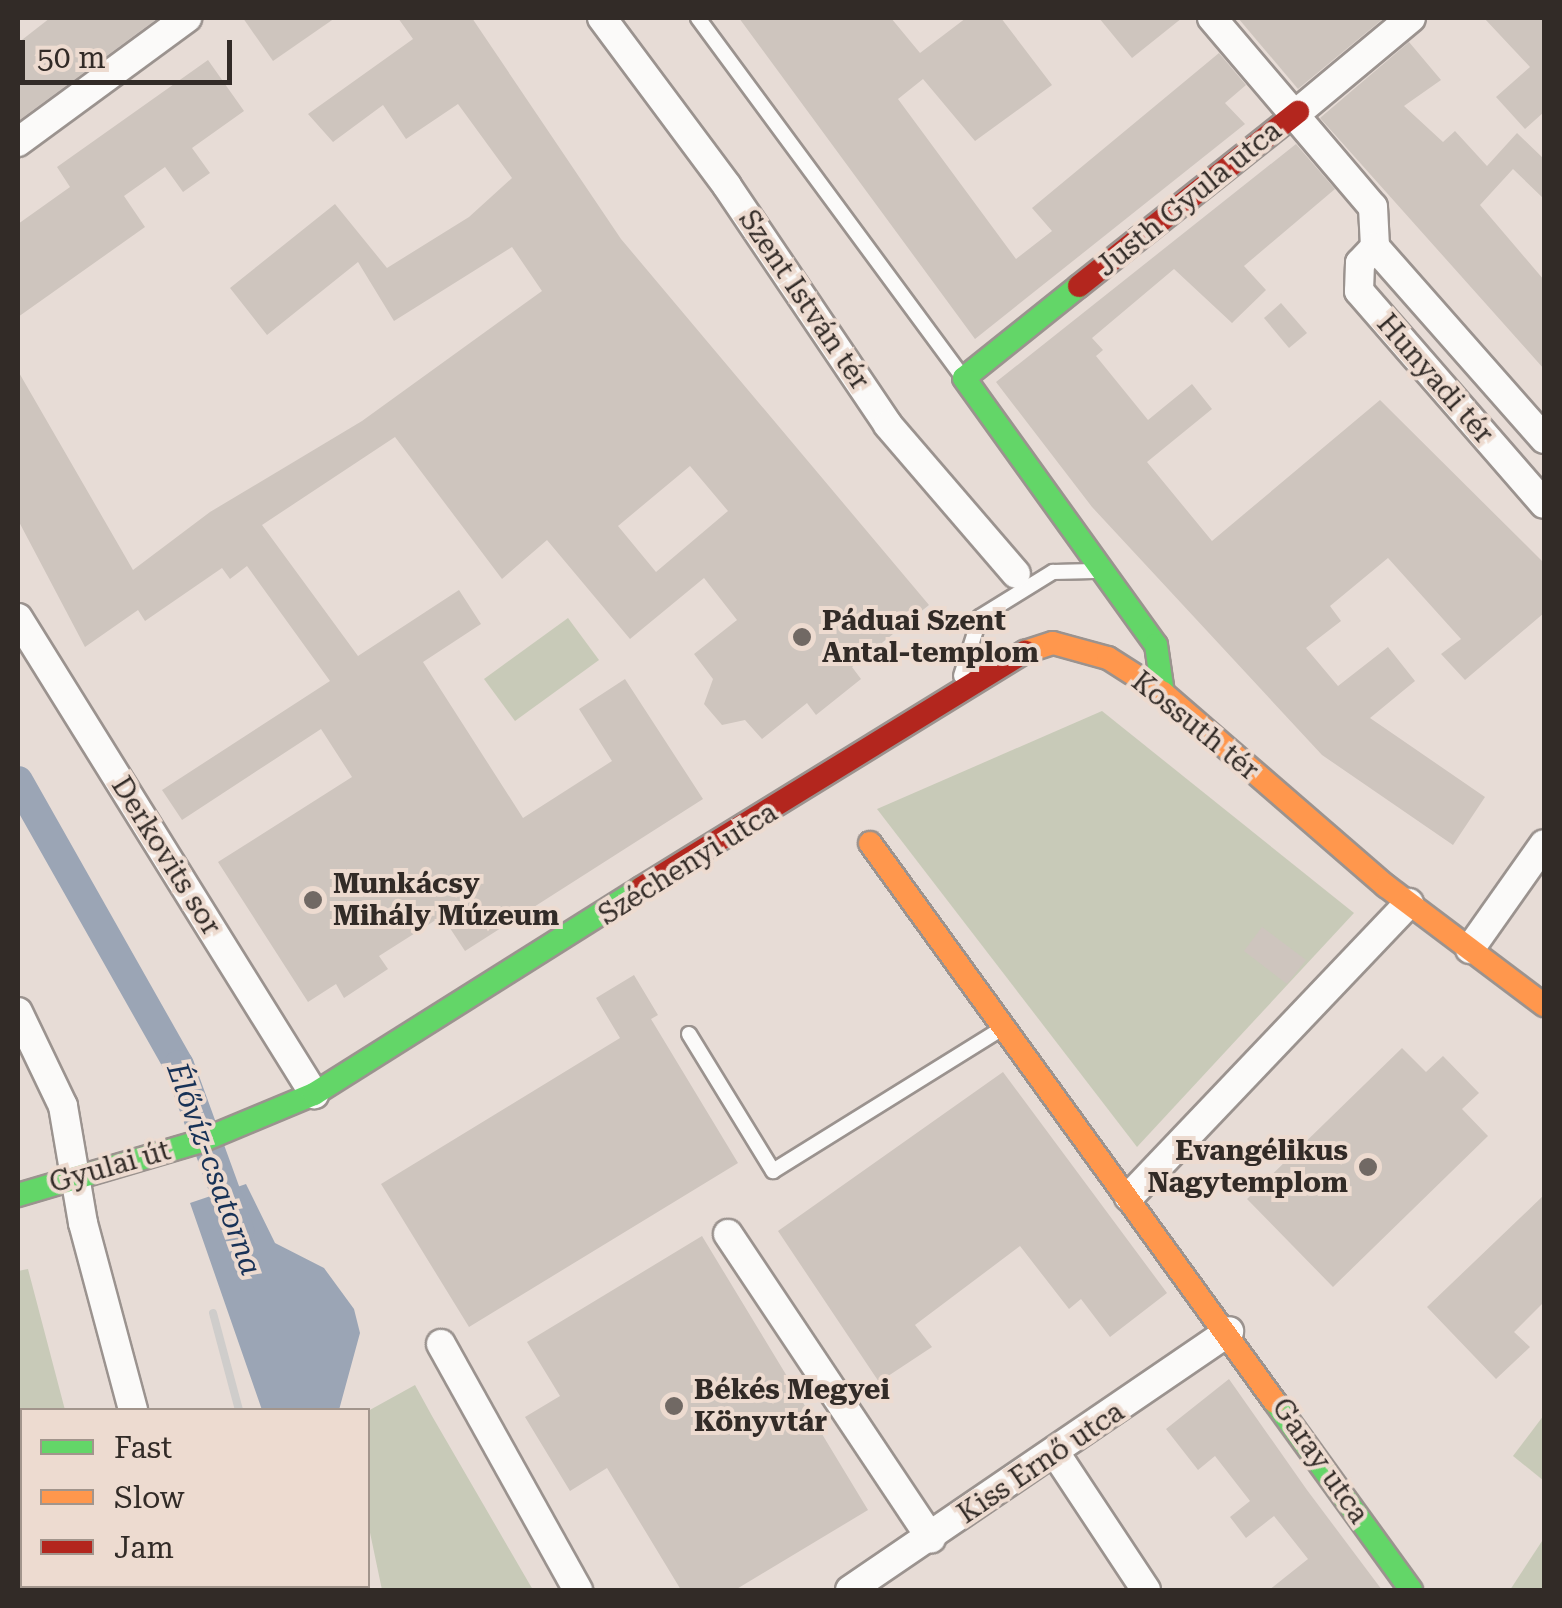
<!DOCTYPE html>
<html>
<head>
<meta charset="utf-8">
<style>
	body { margin:0 }
	#map { position:relative; width:1562px; height:1608px; overflow:hidden; background:#e7dcd6; font-family:"Roboto Serif",serif }
	div>[style] { position:absolute }
	[style*='--x'] { left:calc(var(--x)*1px); top:calc(var(--y)*1px); width:calc(var(--w)*1px); rotate:calc(var(--a)*1deg) }
	.green>* { inset:0; background:#c8cab8 }
	.water>* { inset:0; background:#9ba5b5 }
	.canal>* { height:30px; margin:-15px; padding:0 15px; transform-origin:15px; border-radius:15px; background:#9ba5b5 }
	.building>* { inset:0; background:#cec5be }
	.roads { filter:drop-shadow(2px 0 #9b938f) drop-shadow(-2px 0 #9b938f) drop-shadow(0 2px #9b938f) drop-shadow(0 -2px #9b938f) }
	.lane>* { height:14px; margin:-7px; padding:0 7px; transform-origin:7px; border-radius:7px; background:#fbfaf9 }
	.street>* { height:28px; margin:-14px; padding:0 14px; transform-origin:14px; border-radius:14px; background:#fbfaf9 }
	.fast>* { height:22px; margin:-11px; padding:0 11px; transform-origin:11px; border-radius:11px; background:#63d668 }
	.slow>* { height:22px; margin:-11px; padding:0 11px; transform-origin:11px; border-radius:11px; background:#ff974d }
	.jam>* { height:22px; margin:-11px; padding:0 11px; transform-origin:11px; border-radius:11px; background:#b3261e }
	.rail>* { height:8px; margin:-4px; padding:0 4px; transform-origin:4px; border-radius:4px; background:#cfcdcb }
	.dots>* { width:28px; height:28px; translate:-50% -50%; box-sizing:border-box; border:5px solid #eddbd0; border-radius:50% }
	span { translate:-50% -50%; white-space:nowrap; text-align:center; line-height:1.15; -webkit-text-stroke:8px #eddbd0; paint-order:stroke }
	.street-label { font-size:28px; color:#322b27 }
	.poi-label { font-size:28px; color:#322b27; font-weight:700 }
	.left { translate:0 -50%; text-align:left }
	.right { translate:-100% -50%; text-align:right }
	.water-label { font-size:30px; color:#183257; font-style:italic }
	.frame { position:absolute; inset:0; border:20px solid #322b27; pointer-events:none }
	.legend { position:absolute; left:20px; top:1408px; width:350px; height:180px; box-sizing:border-box; background:#eddbd0; border:2px solid #a2958c; margin:0; padding:12px 18px; list-style:none; font-size:30px; color:#322b27 }
	.legend li { display:flex; align-items:center; gap:20px; height:50px }
	.legend b { width:50px; border:2px solid #a2958c }
	.scale { position:absolute; left:20px; top:40px; width:212px; height:45px; box-sizing:border-box; border:5px solid #322b27; border-top:0; padding-left:12px; font-size:30px; line-height:35px; white-space:nowrap; color:#322b27; -webkit-text-stroke:8px #eddbd0; paint-order:stroke }
</style>
</head>
<body>
<div id="map">
	<div class="green">
		<i style="clip-path:polygon(568px 618px,599px 660px,515px 721px,484px 679px)"></i>
		<i style="clip-path:polygon(1102px 711px,1354px 913px,1137px 1147px,877px 809px)"></i>
		<i style="clip-path:polygon(28px 1269px,65px 1410px,22px 1410px,18px 1479px,18px 1271px)"></i>
		<i style="clip-path:polygon(415px 1385px,432px 1416px,533px 1590px,382px 1590px,368px 1523px,368px 1411px)"></i>
		<i style="clip-path:polygon(1544px 1415px,1544px 1481px,1513px 1456px)"></i>
		<i style="clip-path:polygon(1544px 1538px,1544px 1590px,1510px 1590px)"></i>
	</div>
	<div class="water">
		<i style="clip-path:polygon(246px 1184px,275px 1243px,324px 1268px,354px 1309px,360px 1333px,339px 1410px,262px 1410px,190px 1203px)"></i>
	</div>
	<div class="canal">
		<i style="--x:18;--y:781;--w:326;--a:60.5"></i>
		<i style="--x:179;--y:1065;--w:176;--a:70"></i>
	</div>
	<div class="building">
		<i style="clip-path:polygon(50px 18px,158px 18px,18px 121px,18px 43px)"></i>
		<i style="clip-path:polygon(243px 18px,335px 18px,273px 61px)"></i>
		<i style="clip-path:polygon(evenodd,398px 18px,472px 18px,621px 239px,929px 605px,852px 667px,861px 679px,816px 715px,807px 703px,762px 739px,745px 720px,722px 725px,704px 704px,713px 679px,694px 654px,737px 620px,704px 578px,630px 639px,547px 540px,502px 579px,395px 437px,262px 525px,358px 656px,459px 590px,481px 624px,423px 662px,523px 818px,612px 761px,579px 709px,625px 679px,703px 799px,465px 951px,442px 916px,379px 956px,388px 969px,344px 998px,336px 984px,308px 1002px,218px 862px,352px 777px,321px 729px,182px 820px,162px 790px,330px 681px,247px 566px,230px 579px,222px 568px,145px 621px,138px 610px,85px 647px,18px 520px,18px 371px,133px 570px,210px 512px,362px 421px,542px 291px,512px 247px,394px 321px,358px 262px,267px 335px,230px 288px,335px 204px,387px 268px,469px 217px,512px 178px,458px 104px,406px 139px,383px 105px,333px 142px,308px 114px,413px 39px,398px 18px,690px 466px,728px 511px,656px 572px,618px 526px,690px 466px)"></i>
		<i style="clip-path:polygon(739px 18px,891px 18px,920px 53px,966px 18px,1001px 18px,1052px 85px,975px 141px,923px 79px,898px 99px,1016px 259px,1052px 231px,1032px 208px,1219px 53px,1246px 85px,1225px 103px,1245px 124px,975px 339px)"></i>
		<i style="clip-path:polygon(1099px 18px,1182px 18px,1132px 58px)"></i>
		<i style="clip-path:polygon(1238px 18px,1384px 18px,1298px 89px)"></i>
		<i style="clip-path:polygon(1484px 18px,1544px 18px,1544px 112px,1525px 129px,1496px 97px,1530px 67px)"></i>
		<i style="clip-path:polygon(1409px 42px,1441px 80px,1404px 106px,1443px 142px,1455px 131px,1487px 166px,1517px 133px,1544px 159px,1544px 199px,1513px 169px,1480px 205px,1544px 280px,1544px 369px,1320px 118px)"></i>
		<i style="clip-path:polygon(208px 60px,244px 111px,192px 148px,210px 173px,183px 192px,165px 167px,124px 196px,145px 227px,18px 317px,18px 224px,70px 187px,57px 167px)"></i>
		<i style="clip-path:polygon(1296px 144px,1335px 189px,1244px 266px,1266px 290px,1232px 323px,1174px 269px,1092px 338px,1103px 350px,1096px 356px,1148px 420px,1192px 384px,1212px 409px,1147px 462px,1212px 541px,1380px 400px,1544px 563px,1544px 613px,1465px 680px,1441px 654px,1461px 639px,1388px 558px,1330px 606px,1341px 621px,1306px 648px,1338px 686px,1388px 647px,1415px 681px,1370px 718px,1485px 797px,1453px 845px,1322px 755px,1092px 507px,996px 382px)"></i>
		<i style="clip-path:polygon(1281px 303px,1307px 333px,1289px 348px,1264px 318px)"></i>
		<i style="clip-path:polygon(1262px 927px,1306px 960px,1287px 984px,1244px 951px)"></i>
		<i style="clip-path:polygon(634px 975px,658px 1015px,651px 1019px,738px 1163px,469px 1327px,381px 1184px,620px 1038px,596px 998px)"></i>
		<i style="clip-path:polygon(1402px 1048px,1426px 1072px,1443px 1056px,1479px 1093px,1462px 1109px,1488px 1136px,1333px 1287px,1247px 1199px)"></i>
		<i style="clip-path:polygon(1003px 1072px,1167px 1293px,1110px 1337px,1081px 1299px,1069px 1309px,1020px 1246px,915px 1325px,932px 1347px,879px 1382px,778px 1231px)"></i>
		<i style="clip-path:polygon(1544px 1195px,1544px 1302px,1514px 1332px,1530px 1347px,1496px 1379px,1427px 1307px)"></i>
		<i style="clip-path:polygon(702px 1236px,868px 1510px,735px 1590px,681px 1590px,607px 1468px,570px 1491px,525px 1417px,560px 1396px,527px 1342px)"></i>
		<i style="clip-path:polygon(1229px 1379px,1307px 1490px,1382px 1590px,1269px 1590px,1308px 1559px,1274px 1516px,1246px 1538px,1230px 1517px,1250px 1501px,1215px 1456px,1198px 1470px,1166px 1429px)"></i>
	</div>
	<div class="roads">
		<div class="lane">
			<i style="--x:698;--y:18;--w:446;--a:53.6"></i>
			<i style="--x:961;--y:676;--w:62;--a:-72.1"></i>
			<i style="--x:980;--y:617;--w:86;--a:-31.7"></i>
			<i style="--x:1053;--y:572;--w:41;--a:-1.4"></i>
			<i style="--x:689;--y:1034;--w:161;--a:58.5"></i>
			<i style="--x:773;--y:1171;--w:269;--a:-31.9"></i>
		</div>
		<div class="street">
			<i style="--x:602;--y:18;--w:209;--a:53.3"></i>
			<i style="--x:727;--y:186;--w:288;--a:56"></i>
			<i style="--x:888;--y:425;--w:196;--a:49.3"></i>
			<i style="--x:1212;--y:18;--w:248;--a:49.6"></i>
			<i style="--x:1373;--y:207;--w:40;--a:87.1"></i>
			<i style="--x:1375;--y:247;--w:256;--a:48.6"></i>
			<i style="--x:1298;--y:112;--w:147;--a:-39.8"></i>
			<i style="--x:18;--y:142;--w:210;--a:-36.3"></i>
			<i style="--x:1375;--y:247;--w:22;--a:133"></i>
			<i style="--x:1360;--y:263;--w:28;--a:92"></i>
			<i style="--x:1359;--y:291;--w:282;--a:49"></i>
			<i style="--x:18;--y:618;--w:561;--a:58.12"></i>
			<i style="--x:1470;--y:949;--w:128;--a:-54.8"></i>
			<i style="--x:18;--y:1012;--w:104;--a:64.4"></i>
			<i style="--x:63;--y:1106;--w:119;--a:80.3"></i>
			<i style="--x:83;--y:1223;--w:194;--a:75"></i>
			<i style="--x:1129;--y:1197;--w:406;--a:-46.4"></i>
			<i style="--x:728;--y:1234;--w:366;--a:56.3"></i>
			<i style="--x:441;--y:1344;--w:282;--a:60.9"></i>
			<i style="--x:1056;--y:1454;--w:163;--a:56.5"></i>
			<i style="--x:179;--y:1586;--w:4;--a:63"></i>
			<i style="--x:850;--y:1590;--w:459;--a:-34.3"></i>
		</div>
		<div class="fast">
			<i style="--x:1079;--y:286;--w:147;--a:141.3"></i>
			<i style="--x:964;--y:378;--w:329;--a:54.3"></i>
			<i style="--x:1156;--y:645;--w:49;--a:81.7"></i>
			<i style="--x:18;--y:1195;--w:191;--a:-16.4"></i>
			<i style="--x:201;--y:1141;--w:122;--a:-22.6"></i>
			<i style="--x:314;--y:1094;--w:386;--a:-32.2"></i>
			<i style="--x:1275;--y:1402;--w:232;--a:54.1"></i>
		</div>
		<div class="slow">
			<i style="--x:1025;--y:652;--w:29;--a:-18"></i>
			<i style="--x:1053;--y:643;--w:57;--a:15.3"></i>
			<i style="--x:1108;--y:658;--w:65;--a:32.5"></i>
			<i style="--x:1163;--y:693;--w:295;--a:40.9"></i>
			<i style="--x:1386;--y:886;--w:198;--a:37"></i>
			<i style="--x:870;--y:843;--w:690;--a:54.08"></i>
		</div>
		<div class="jam">
			<i style="--x:1079;--y:286;--w:280;--a:-38.5"></i>
			<i style="--x:641;--y:888;--w:451;--a:-31.6"></i>
		</div>
	</div>
	<div class="rail">
		<i style="--x:213;--y:1313;--w:100;--a:75"></i>
	</div>
	<div class="dots">
		<i style="left:802px;top:637px;background:#716964"></i>
		<i style="left:313px;top:900px;background:#716964"></i>
		<i style="left:1368px;top:1167px;background:#716964"></i>
		<i style="left:674px;top:1406px;background:#716964"></i>
	</div>
	<div class="street-label">
		<span style="left:1189px;top:199px;rotate:-39deg">Justh Gyula utca</span>
		<span style="left:804px;top:300px;rotate:56deg">Szent István tér</span>
		<span style="left:1435px;top:379px;rotate:49deg">Hunyadi tér</span>
		<span style="left:1195px;top:726px;rotate:39deg">Kossuth tér</span>
		<span style="left:166px;top:856px;rotate:58deg">Derkovits sor</span>
		<span style="left:688px;top:864px;rotate:-32deg">Széchenyi utca</span>
		<span style="left:110px;top:1167px;rotate:-16deg">Gyulai út</span>
		<span style="left:1320px;top:1461px;rotate:55deg">Garay utca</span>
		<span style="left:1041px;top:1463px;rotate:-34deg">Kiss Ernő utca</span>
	</div>
	<div class="poi-label">
		<span class="left" style="left:822px;top:637px">Páduai Szent<br>Antal-templom</span>
		<span class="left" style="left:333px;top:900px">Munkácsy<br>Mihály Múzeum</span>
		<span class="right" style="left:1348px;top:1167px">Evangélikus<br>Nagytemplom</span>
		<span class="left" style="left:694px;top:1406px">Békés Megyei<br>Könyvtár</span>
	</div>
	<div class="water-label">
		<span style="left:214px;top:1169px;rotate:70deg">Élővíz-csatorna</span>
	</div>
	<div class="frame"></div>
	<ul class="legend">
	<li><b style="height:12px;background:#63d668"></b>Fast</li>
	<li><b style="height:12px;background:#ff974d"></b>Slow</li>
	<li><b style="height:12px;background:#b3261e"></b>Jam</li>
	</ul>
	<div class="scale">50 m</div>
</div>
</body>
</html>
